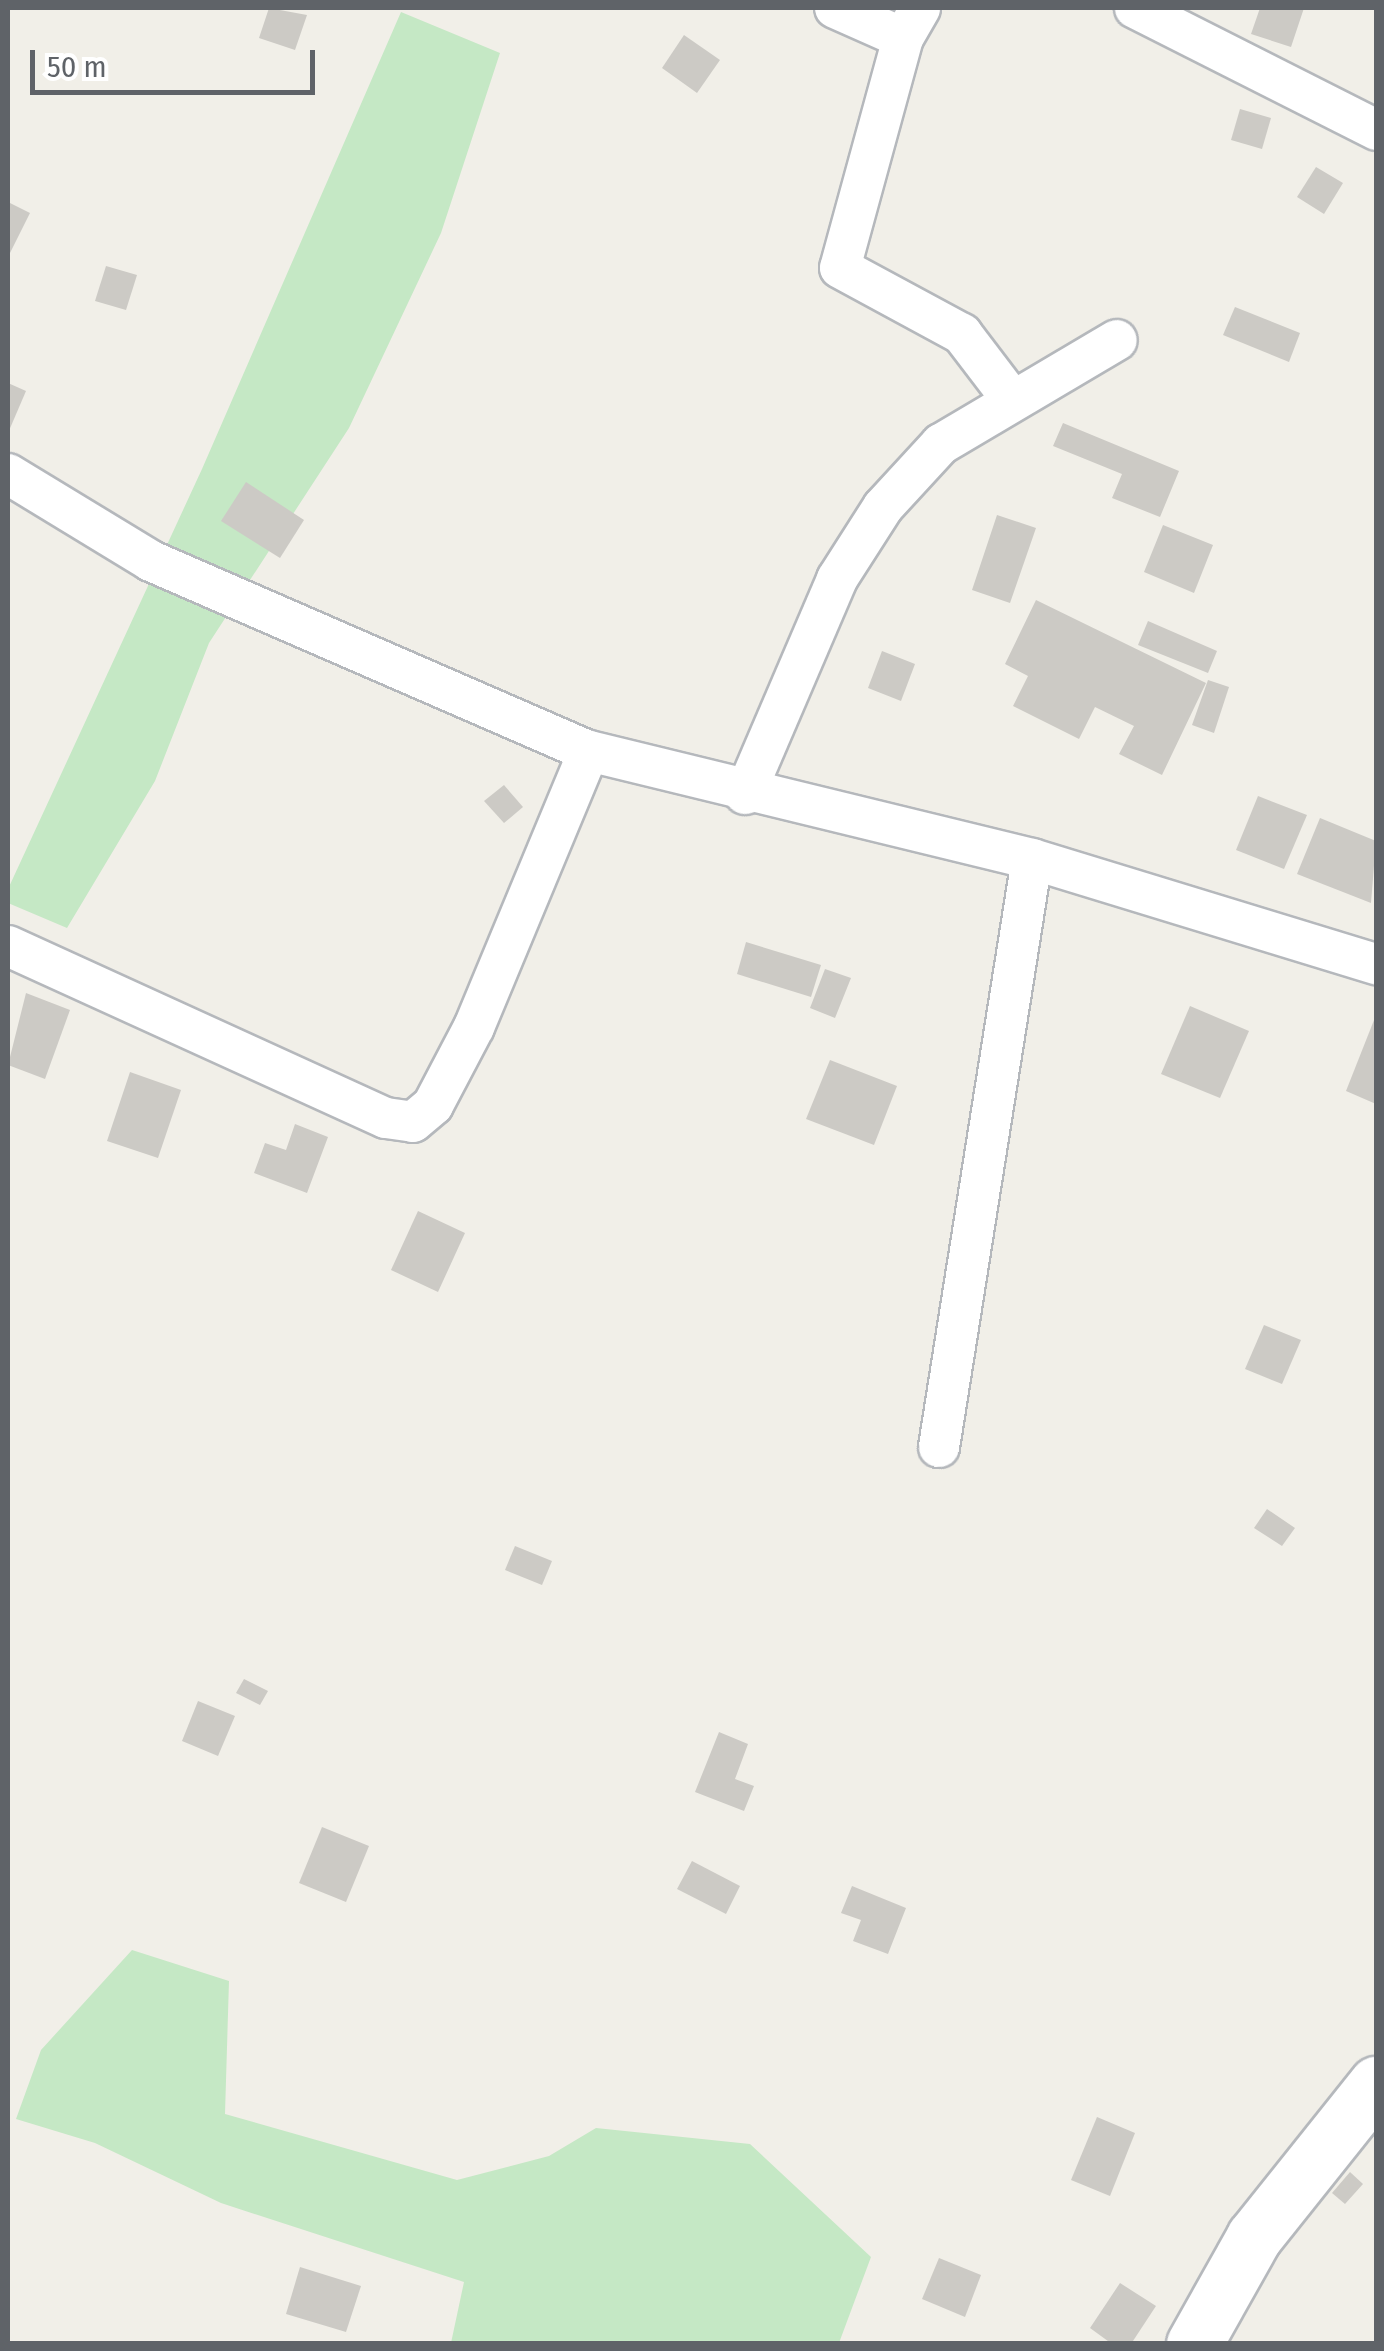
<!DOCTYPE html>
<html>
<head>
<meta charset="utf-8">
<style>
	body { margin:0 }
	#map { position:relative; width:1384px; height:2351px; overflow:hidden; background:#f1efe8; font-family:"Fira Sans Condensed",sans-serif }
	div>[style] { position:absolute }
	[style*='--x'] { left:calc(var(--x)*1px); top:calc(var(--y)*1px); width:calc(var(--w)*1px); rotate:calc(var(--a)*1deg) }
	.green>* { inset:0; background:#c5e8c5 }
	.building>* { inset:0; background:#cccac5 }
	.roads { filter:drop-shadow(2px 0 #b5b8bc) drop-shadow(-2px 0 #b5b8bc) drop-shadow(0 2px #b5b8bc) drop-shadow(0 -2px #b5b8bc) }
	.street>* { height:40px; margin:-20px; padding:0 20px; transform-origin:20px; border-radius:20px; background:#fff }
	.secondary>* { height:55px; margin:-27.5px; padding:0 27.5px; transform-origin:27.5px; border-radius:27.5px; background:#fff }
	span { translate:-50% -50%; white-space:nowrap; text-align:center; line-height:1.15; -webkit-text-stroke:9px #fff; paint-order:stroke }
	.frame { position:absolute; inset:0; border:10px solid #5f6368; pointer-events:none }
	.scale { position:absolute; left:30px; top:50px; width:285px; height:45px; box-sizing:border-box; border:5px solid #5f6368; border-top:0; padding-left:12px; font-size:30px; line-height:35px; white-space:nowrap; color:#5f6368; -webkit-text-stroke:8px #fff; paint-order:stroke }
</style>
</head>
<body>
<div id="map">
	<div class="green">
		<i style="clip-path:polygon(401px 12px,500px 53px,441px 233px,349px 428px,209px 643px,155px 781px,67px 928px,8px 903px,8px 889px,202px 469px)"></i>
		<i style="clip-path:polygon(132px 1950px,229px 1981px,225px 2114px,457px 2180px,549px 2156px,596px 2128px,750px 2144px,871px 2257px,839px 2343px,451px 2343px,464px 2282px,221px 2203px,95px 2143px,16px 2119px,41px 2050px)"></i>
	</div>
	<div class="building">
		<i style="clip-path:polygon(269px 8px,307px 15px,295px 50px,259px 38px)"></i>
		<i style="clip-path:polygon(1260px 8px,1304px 8px,1291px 47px,1251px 34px)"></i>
		<i style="clip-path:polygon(684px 35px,720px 60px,697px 93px,662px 68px)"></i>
		<i style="clip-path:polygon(1240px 109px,1271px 118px,1262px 149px,1231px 140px)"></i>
		<i style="clip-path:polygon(1316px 167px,1343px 183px,1324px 214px,1297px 197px)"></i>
		<i style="clip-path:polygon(8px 202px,30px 213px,8px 257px)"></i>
		<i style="clip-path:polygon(106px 266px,137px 275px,126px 310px,95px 301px)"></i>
		<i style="clip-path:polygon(1235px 307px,1300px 333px,1289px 362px,1223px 335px)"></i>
		<i style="clip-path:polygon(8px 383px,26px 391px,8px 433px)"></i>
		<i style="clip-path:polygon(1063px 423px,1179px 471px,1160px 517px,1112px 498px,1122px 474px,1053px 446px)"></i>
		<i style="clip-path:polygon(246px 482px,304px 520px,280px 558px,221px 521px)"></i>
		<i style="clip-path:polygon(997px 515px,1036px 528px,1010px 603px,972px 590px)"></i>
		<i style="clip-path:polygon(1163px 525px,1213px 545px,1194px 593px,1144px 572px)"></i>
		<i style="clip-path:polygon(1036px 600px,1206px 683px,1162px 775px,1119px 754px,1134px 726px,1095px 707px,1079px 739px,1013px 706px,1028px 676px,1005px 664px)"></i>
		<i style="clip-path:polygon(1148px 621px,1217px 651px,1208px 673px,1138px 645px)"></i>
		<i style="clip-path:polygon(882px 651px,915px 664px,901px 701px,868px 688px)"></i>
		<i style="clip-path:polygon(1208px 680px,1229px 687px,1214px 733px,1192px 725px)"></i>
		<i style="clip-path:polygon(504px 785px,523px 807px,504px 823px,484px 801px)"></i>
		<i style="clip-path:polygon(1258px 796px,1307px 815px,1284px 869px,1236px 850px)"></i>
		<i style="clip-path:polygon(1320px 818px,1376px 841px,1371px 903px,1297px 874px)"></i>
		<i style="clip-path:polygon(746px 942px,821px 965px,811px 997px,737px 974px)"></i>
		<i style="clip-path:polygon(825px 969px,851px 978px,835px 1018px,810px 1008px)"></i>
		<i style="clip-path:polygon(26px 993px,70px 1010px,45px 1079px,8px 1065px)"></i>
		<i style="clip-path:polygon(1190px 1006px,1249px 1031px,1220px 1098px,1161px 1074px)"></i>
		<i style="clip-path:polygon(1376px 1015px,1376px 1104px,1346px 1091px)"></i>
		<i style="clip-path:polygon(830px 1060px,897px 1086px,874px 1145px,806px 1119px)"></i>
		<i style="clip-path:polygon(130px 1072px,181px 1090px,158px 1158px,107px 1141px)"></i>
		<i style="clip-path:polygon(295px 1124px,328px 1137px,307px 1193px,254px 1173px,265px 1143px,286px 1150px)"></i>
		<i style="clip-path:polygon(418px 1211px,465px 1233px,438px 1292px,391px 1270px)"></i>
		<i style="clip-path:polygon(1264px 1325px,1301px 1340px,1282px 1384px,1245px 1369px)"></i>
		<i style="clip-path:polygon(1267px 1509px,1295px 1528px,1282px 1546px,1254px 1528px)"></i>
		<i style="clip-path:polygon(515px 1546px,552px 1561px,542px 1585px,505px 1570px)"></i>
		<i style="clip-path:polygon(244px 1679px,268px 1691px,260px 1705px,236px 1693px)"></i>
		<i style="clip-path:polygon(198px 1701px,235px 1716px,218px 1756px,182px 1741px)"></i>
		<i style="clip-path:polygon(719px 1732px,748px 1744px,735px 1779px,754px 1786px,744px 1811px,695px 1792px)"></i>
		<i style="clip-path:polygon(322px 1827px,369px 1846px,346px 1902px,299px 1883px)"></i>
		<i style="clip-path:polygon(692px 1861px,740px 1886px,726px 1914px,677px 1889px)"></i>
		<i style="clip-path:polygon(852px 1886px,906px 1908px,888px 1954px,853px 1941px,861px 1920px,841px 1913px)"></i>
		<i style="clip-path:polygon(1097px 2117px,1135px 2133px,1110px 2196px,1071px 2180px)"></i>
		<i style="clip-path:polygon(1350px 2172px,1363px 2184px,1345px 2204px,1332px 2193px)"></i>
		<i style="clip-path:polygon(939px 2258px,981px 2275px,965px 2317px,922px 2299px)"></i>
		<i style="clip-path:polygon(300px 2267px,361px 2286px,346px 2332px,286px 2314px)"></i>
		<i style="clip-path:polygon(1120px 2283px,1156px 2306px,1131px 2344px,1112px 2344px,1090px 2328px)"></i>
	</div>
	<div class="roads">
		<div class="street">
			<i style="--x:835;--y:8;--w:74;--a:23.8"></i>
			<i style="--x:903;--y:38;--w:34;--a:-60"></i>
			<i style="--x:1135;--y:8;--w:270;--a:26.8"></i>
			<i style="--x:903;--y:38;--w:238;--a:105.3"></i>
			<i style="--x:840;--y:268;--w:139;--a:28.4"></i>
			<i style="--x:962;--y:334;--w:79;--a:52.7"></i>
			<i style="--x:8;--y:474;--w:167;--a:31.3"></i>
			<i style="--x:151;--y:561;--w:477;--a:23.5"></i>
			<i style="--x:745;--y:794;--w:234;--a:-66.8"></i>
			<i style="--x:837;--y:579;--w:85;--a:-57.4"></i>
			<i style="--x:883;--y:507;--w:86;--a:-47.4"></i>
			<i style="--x:941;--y:444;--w:204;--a:-30.6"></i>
			<i style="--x:8;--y:946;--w:415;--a:24.5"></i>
			<i style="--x:386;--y:1118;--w:27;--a:8"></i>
			<i style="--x:413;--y:1122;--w:26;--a:-40"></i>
			<i style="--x:433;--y:1105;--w:88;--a:-62.3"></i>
			<i style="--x:474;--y:1027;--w:299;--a:-67.4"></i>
			<i style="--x:589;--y:751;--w:456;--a:13.7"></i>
			<i style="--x:1032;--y:859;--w:360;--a:17"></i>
			<i style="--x:939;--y:1447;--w:595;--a:-81.01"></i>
		</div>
		<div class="secondary">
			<i style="--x:1194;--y:2344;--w:123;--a:-60.7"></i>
			<i style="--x:1254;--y:2237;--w:196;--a:-51.4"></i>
		</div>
	</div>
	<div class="frame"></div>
	<div class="scale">50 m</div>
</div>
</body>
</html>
